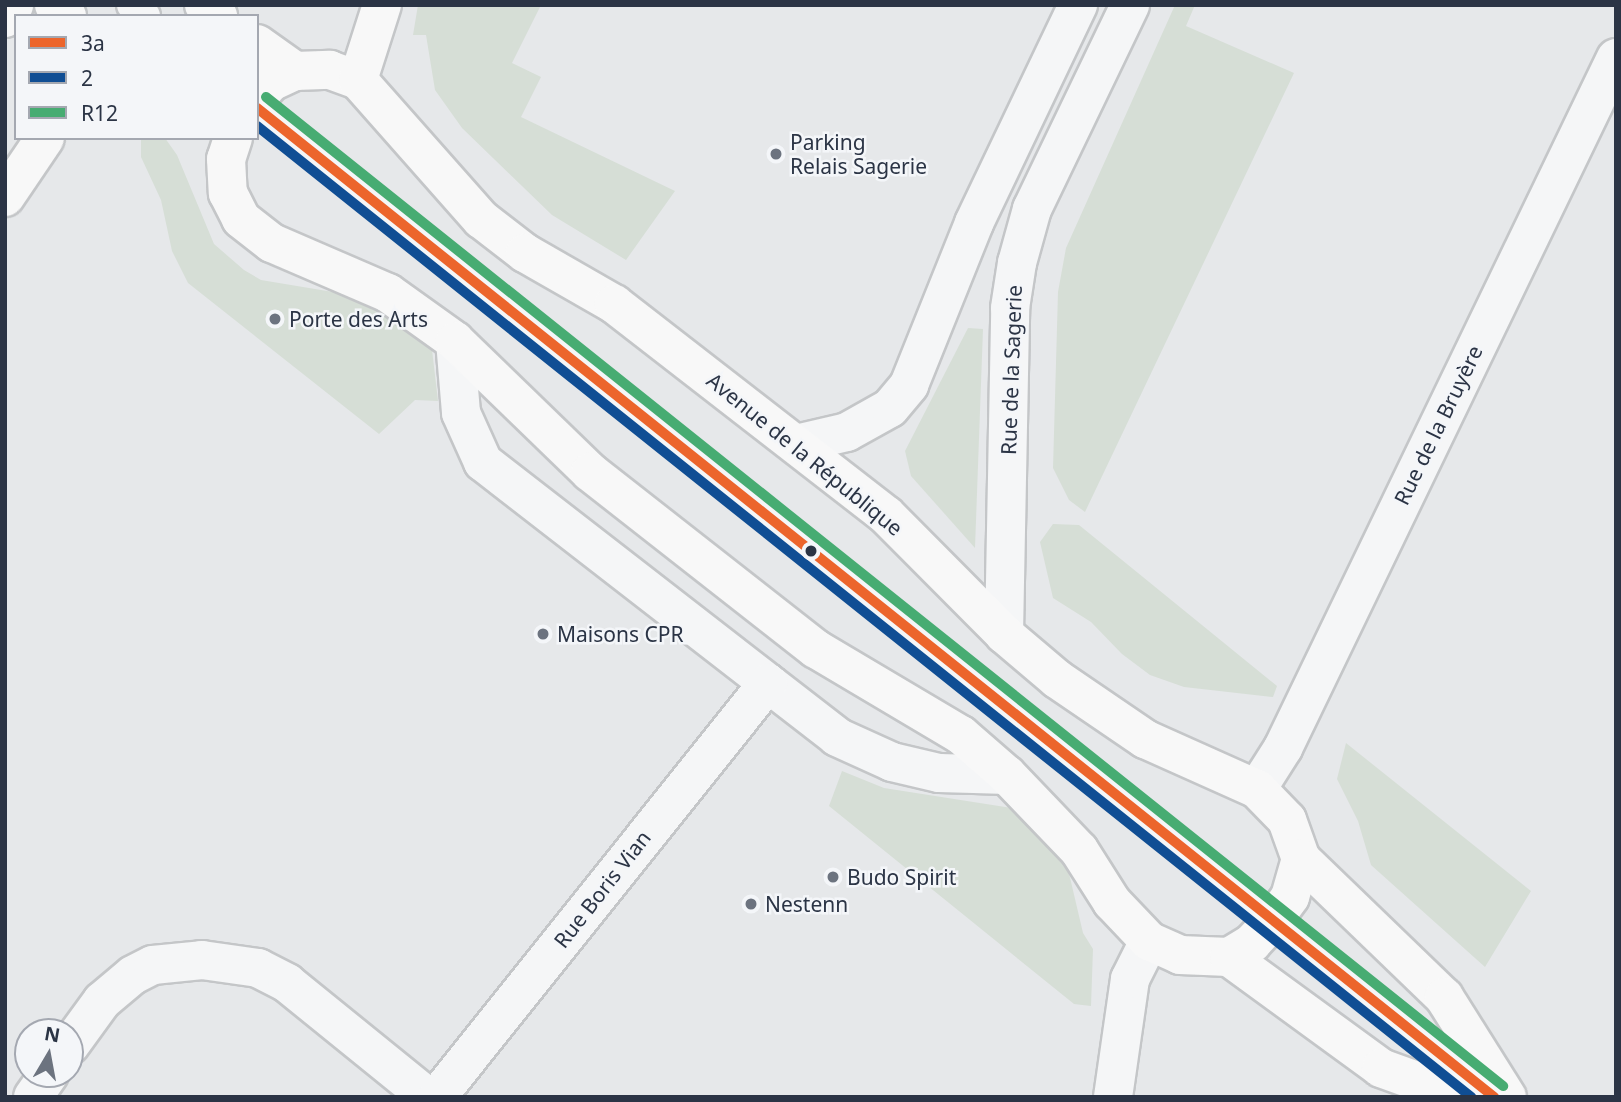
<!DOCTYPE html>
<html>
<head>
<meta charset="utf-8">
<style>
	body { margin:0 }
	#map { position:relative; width:1621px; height:1102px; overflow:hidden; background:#e6e8ea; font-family:"Noto Sans",sans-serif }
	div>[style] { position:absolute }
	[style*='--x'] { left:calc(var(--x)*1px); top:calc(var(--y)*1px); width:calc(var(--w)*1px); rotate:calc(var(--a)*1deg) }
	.green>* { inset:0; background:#d6ded6 }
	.roads { filter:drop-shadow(2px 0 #c4c6c8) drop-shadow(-2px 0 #c4c6c8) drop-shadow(0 2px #c4c6c8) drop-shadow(0 -2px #c4c6c8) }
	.service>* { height:30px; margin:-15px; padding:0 15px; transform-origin:15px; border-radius:15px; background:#f5f6f7 }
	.minor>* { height:38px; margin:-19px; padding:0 19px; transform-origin:19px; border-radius:19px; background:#f5f6f7 }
	.tertiary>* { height:38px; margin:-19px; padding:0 19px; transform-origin:19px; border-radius:19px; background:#f5f6f7 }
	.primary>* { height:38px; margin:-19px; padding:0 19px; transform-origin:19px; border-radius:19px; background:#f8f8f8 }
	.motorway>* { height:38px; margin:-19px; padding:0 19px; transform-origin:19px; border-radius:19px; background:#f8f8f8 }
	.bridges { filter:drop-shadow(2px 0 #c4c6c8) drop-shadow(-2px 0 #c4c6c8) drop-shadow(0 2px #c4c6c8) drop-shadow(0 -2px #c4c6c8) }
	.service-bridge>* { height:30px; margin:-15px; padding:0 15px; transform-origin:15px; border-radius:15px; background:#f5f6f7 }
	.bus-1>* { height:10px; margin:-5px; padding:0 5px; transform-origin:5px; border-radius:5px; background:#ec652c }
	.bus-2>* { height:10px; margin:-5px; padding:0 5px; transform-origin:5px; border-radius:5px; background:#104e94 }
	.bus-3>* { height:10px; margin:-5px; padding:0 5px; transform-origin:5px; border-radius:5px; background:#47ac72 }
	.dots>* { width:19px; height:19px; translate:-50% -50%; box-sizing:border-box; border:4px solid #f4f6f9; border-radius:50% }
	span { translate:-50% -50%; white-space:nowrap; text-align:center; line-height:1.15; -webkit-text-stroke:5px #f4f6f9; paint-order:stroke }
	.poi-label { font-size:21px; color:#2b3445 }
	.left { translate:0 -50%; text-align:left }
	.street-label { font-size:21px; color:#2b3445 }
	.frame { position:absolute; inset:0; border:7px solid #2b3445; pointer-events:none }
	.legend { position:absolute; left:14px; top:14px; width:245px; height:126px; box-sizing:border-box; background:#f4f6f9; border:2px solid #a4a8b1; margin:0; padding:9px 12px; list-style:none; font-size:21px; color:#2b3445 }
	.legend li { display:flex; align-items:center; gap:14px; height:35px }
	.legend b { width:35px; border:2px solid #a4a8b1 }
	.north { position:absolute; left:14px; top:1018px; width:70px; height:70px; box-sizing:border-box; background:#f4f6f9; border:2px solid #a4a8b1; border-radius:50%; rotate:10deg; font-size:19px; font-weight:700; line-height:28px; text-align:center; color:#2b3445 }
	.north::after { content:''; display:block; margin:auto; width:24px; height:32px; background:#6c737f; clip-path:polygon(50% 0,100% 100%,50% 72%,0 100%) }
</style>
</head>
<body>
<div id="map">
	<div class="green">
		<i style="clip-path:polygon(418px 5px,541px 5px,512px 63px,541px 77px,521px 117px,675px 191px,626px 260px,552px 215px,462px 128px,435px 90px,426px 35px,413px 35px)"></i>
		<i style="clip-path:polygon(1175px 5px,1195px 5px,1186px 26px,1294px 73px,1085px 512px,1069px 500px,1053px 468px,1058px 292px,1066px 248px)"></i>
		<i style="clip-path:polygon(141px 138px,165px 138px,177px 155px,214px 244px,244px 270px,261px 280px,357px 296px,431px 341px,438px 401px,415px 400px,379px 434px,188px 283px,172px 251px,161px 200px,141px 157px)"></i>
		<i style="clip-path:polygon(968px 328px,983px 329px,975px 548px,911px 476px,905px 451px)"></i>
		<i style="clip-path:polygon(1053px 524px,1079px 525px,1277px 686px,1273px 697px,1184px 687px,1150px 675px,1122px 654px,1091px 622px,1053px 598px,1040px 542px)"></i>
		<i style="clip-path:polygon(1346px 743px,1531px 891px,1485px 967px,1371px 865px,1358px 821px,1337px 779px)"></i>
		<i style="clip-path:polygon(842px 771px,884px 788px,1018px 809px,1053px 836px,1068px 869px,1083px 933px,1093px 949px,1091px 1006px,1074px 1004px,829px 806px)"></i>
	</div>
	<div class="roads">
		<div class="service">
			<i style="--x:257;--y:108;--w:1584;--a:38.64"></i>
		</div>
		<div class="minor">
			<i style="--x:455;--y:341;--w:72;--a:85.2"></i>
			<i style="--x:461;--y:413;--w:54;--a:65.8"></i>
			<i style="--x:483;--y:462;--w:448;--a:37.8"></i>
			<i style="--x:837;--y:737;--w:60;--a:24.4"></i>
			<i style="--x:892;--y:762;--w:48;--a:13.2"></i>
			<i style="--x:939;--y:773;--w:68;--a:1.7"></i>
			<i style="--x:1257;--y:789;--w:49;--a:-57.6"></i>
			<i style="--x:1283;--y:748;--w:766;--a:-64.24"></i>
			<i style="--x:70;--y:1045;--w:54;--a:-54"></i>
			<i style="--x:102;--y:1001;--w:40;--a:-40"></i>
			<i style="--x:133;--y:975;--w:22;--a:-27"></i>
			<i style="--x:153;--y:965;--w:49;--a:-5.8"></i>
			<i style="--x:202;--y:960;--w:57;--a:8.1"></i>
			<i style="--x:258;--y:968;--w:33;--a:27"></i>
			<i style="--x:287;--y:983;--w:181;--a:39"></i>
			<i style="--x:33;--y:1097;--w:28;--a:-55"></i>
			<i style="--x:437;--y:1097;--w:530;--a:-51.36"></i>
			<i style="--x:1113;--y:1097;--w:119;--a:-81.8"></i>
			<i style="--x:1130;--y:979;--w:42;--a:-63.4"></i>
		</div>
		<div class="tertiary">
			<i style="--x:796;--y:444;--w:52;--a:-13.2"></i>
			<i style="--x:847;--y:432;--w:49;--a:-29.2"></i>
			<i style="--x:890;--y:408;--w:30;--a:-50"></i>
			<i style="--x:909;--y:385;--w:175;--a:-68.1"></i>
			<i style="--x:974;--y:223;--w:242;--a:-64.5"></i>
			<i style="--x:1004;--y:634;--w:326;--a:-88.9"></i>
			<i style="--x:1010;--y:308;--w:46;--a:-81.2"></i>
			<i style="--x:1017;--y:263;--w:56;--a:-74.5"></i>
			<i style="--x:1032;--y:209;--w:226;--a:-64.3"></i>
		</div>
		<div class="primary">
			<i style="--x:54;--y:5;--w:17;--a:40"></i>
			<i style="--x:204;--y:5;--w:18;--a:38"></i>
			<i style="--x:257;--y:44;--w:47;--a:35.4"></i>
			<i style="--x:257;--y:98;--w:21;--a:-49"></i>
			<i style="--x:271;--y:82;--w:26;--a:-25"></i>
			<i style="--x:295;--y:71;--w:35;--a:-2"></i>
			<i style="--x:330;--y:70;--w:30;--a:20"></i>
			<i style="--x:358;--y:80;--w:186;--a:48.5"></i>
			<i style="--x:481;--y:219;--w:56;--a:37.7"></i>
			<i style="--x:525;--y:253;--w:103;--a:29.8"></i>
			<i style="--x:614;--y:304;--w:344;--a:37.8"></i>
			<i style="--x:886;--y:515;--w:168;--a:45.2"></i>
			<i style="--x:1004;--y:634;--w:70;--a:40.3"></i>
			<i style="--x:1057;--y:679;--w:107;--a:34.3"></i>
			<i style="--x:1145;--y:739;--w:123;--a:24.1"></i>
			<i style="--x:1257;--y:789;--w:43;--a:45.9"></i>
			<i style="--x:1287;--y:820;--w:41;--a:70.3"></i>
			<i style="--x:1301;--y:859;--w:199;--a:44"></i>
			<i style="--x:1444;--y:997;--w:118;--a:57.8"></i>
			<i style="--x:233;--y:138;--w:22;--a:108"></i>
			<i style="--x:226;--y:159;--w:34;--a:87"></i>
			<i style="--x:228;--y:193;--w:29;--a:63"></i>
			<i style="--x:241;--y:219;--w:39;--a:38"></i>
			<i style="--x:272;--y:243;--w:126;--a:23.3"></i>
			<i style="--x:388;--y:293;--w:82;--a:35.6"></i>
			<i style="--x:455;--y:341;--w:188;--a:44.1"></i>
			<i style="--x:590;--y:472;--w:287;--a:38.1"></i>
			<i style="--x:816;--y:649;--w:169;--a:30.7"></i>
			<i style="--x:961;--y:735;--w:61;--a:41"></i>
			<i style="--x:1007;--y:775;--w:104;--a:46.2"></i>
			<i style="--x:1079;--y:850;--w:62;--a:57.6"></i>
			<i style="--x:1112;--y:902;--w:54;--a:46.5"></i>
			<i style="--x:1149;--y:941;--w:34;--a:24"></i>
			<i style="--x:1180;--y:955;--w:49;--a:2.3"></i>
			<i style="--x:1229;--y:957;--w:188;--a:36.1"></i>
			<i style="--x:1381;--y:1068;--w:85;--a:19.9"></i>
			<i style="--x:1229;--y:957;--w:27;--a:-31"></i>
			<i style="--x:1252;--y:943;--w:33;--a:-47"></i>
			<i style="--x:1274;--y:919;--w:27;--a:-54"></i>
			<i style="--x:1290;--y:897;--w:40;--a:-74"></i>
		</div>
		<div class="motorway">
			<i style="--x:5;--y:18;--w:16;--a:-55"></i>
			<i style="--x:358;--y:80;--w:79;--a:-72.3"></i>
			<i style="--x:5;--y:197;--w:71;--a:-55.9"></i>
		</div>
	</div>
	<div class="bridges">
		<div class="service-bridge">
			<i style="--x:132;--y:5;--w:17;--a:40"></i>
		</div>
	</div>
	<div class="bus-1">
		<i style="--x:257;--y:108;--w:1584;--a:38.64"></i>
	</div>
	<div class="bus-2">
		<i style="--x:257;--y:126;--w:1555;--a:38.65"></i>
	</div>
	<div class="bus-3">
		<i style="--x:266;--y:97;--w:1584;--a:38.64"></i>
	</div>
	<div class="dots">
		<i style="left:776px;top:154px;background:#6c737f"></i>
		<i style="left:275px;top:319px;background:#6c737f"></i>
		<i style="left:811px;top:551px;background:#2b3445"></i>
		<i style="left:543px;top:634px;background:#6c737f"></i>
		<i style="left:833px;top:877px;background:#6c737f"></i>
		<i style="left:751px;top:904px;background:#6c737f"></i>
	</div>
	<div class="poi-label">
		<span class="left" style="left:790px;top:154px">Parking<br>Relais Sagerie</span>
		<span class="left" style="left:289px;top:319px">Porte des Arts</span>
		<span class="left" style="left:557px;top:634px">Maisons CPR</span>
		<span class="left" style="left:847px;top:877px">Budo Spirit</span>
		<span class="left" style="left:765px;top:904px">Nestenn</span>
	</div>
	<div class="street-label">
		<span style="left:1011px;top:370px;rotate:-88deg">Rue de la Sagerie</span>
		<span style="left:1438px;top:425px;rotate:-64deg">Rue de la Bruyère</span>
		<span style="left:805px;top:454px;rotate:39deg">Avenue de la République</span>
		<span style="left:602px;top:889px;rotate:-52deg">Rue Boris Vian</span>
	</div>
	<div class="frame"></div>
	<ul class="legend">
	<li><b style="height:9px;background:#ec652c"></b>3a</li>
	<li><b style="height:9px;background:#104e94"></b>2</li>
	<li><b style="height:9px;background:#47ac72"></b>R12</li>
	</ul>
	<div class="north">N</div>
</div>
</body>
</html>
